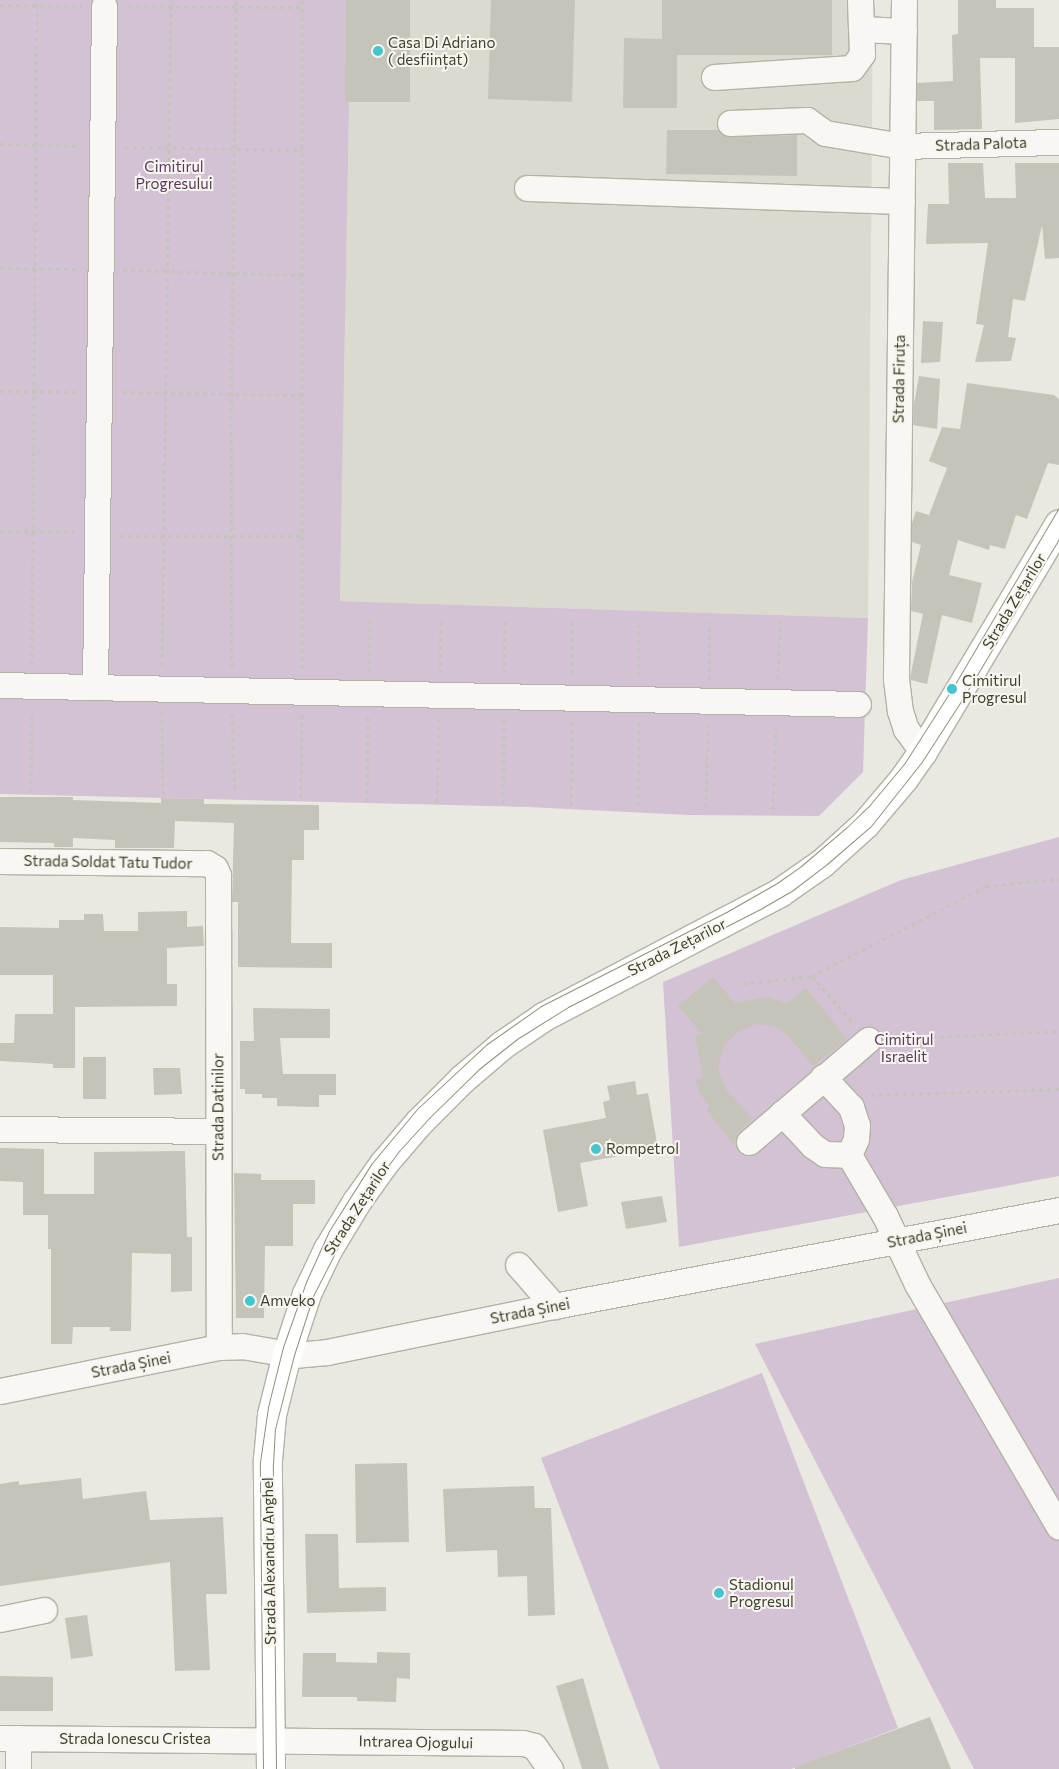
<!DOCTYPE html>
<html>
<head>
<meta charset="utf-8">
<style>
	body { margin:0 }
	#map { position:relative; width:1059px; height:1769px; overflow:hidden; background:#e9e8e1; font-family:Commissioner,sans-serif }
	div>[style] { position:absolute }
	[style*='--x'] { left:calc(var(--x)*1px); top:calc(var(--y)*1px); width:calc(var(--w)*1px); rotate:calc(var(--a)*1deg) }
	.built>* { inset:0; background:#dbdacf }
	.green>* { inset:0; background:#d3c2d3 }
	.building>* { inset:0; background:#c6c4b8 }
	.path>* { height:3px; margin-top:-1.5px; transform-origin:0; background:repeating-linear-gradient(90deg,#c5c3ba 0 4px,transparent 0 8px) }
	.roads { filter:drop-shadow(1px 0 #b3b2a6) drop-shadow(-1px 0 #b3b2a6) drop-shadow(0 1px #b3b2a6) drop-shadow(0 -1px #b3b2a6) }
	.minor>* { height:25px; margin:-12.5px; padding:0 12.5px; transform-origin:12.5px; border-radius:12.5px; background:#f8f7f3 }
	.major>* { height:28px; margin:-14px; padding:0 14px; transform-origin:14px; border-radius:14px; background:#fff }
	.tram>* { height:1px; margin:-0.5px; padding:0 0.5px; transform-origin:0.5px; border-radius:0.5px; background:#938f7a }
	.dots>* { width:14px; height:14px; translate:-50% -50%; box-sizing:border-box; border:2px solid #f7f5f0; border-radius:50% }
	span { translate:-50% -50%; white-space:nowrap; text-align:center; line-height:1.15; -webkit-text-stroke:4px #f7f5f0; paint-order:stroke }
	.poi-label { font-size:15px; color:#413e29 }
	.left { translate:0 -50%; text-align:left }
	.street-label { font-size:15px; color:#413e29 }
	.park-label { font-size:15px; color:#5d365b }
</style>
</head>
<body>
<div id="map">
	<div class="built">
		<i style="clip-path:polygon(351px 0,873px 0,868px 618px,340px 601px)"></i>
	</div>
	<div class="green">
		<i style="clip-path:polygon(0 0,351px 0,340px 601px,868px 618px,863px 772px,819px 816px,688px 815px,528px 807px,0 794px)"></i>
		<i style="clip-path:polygon(1059px 837px,1059px 1176px,679px 1247px,663px 982px,901px 880px)"></i>
		<i style="clip-path:polygon(1059px 1278px,1059px 1769px,974px 1769px,755px 1344px)"></i>
		<i style="clip-path:polygon(762px 1373px,898px 1728px,791px 1769px,660px 1769px,541px 1458px)"></i>
	</div>
	<div class="building">
		<i style="clip-path:polygon(346px 0,410px 0,410px 102px,345px 102px)"></i>
		<i style="clip-path:polygon(491px 0,575px 0,572px 102px,488px 99px)"></i>
		<i style="clip-path:polygon(662px 0,832px 0,832px 55px,677px 55px,677px 108px,623px 108px,624px 38px,662px 39px)"></i>
		<i style="clip-path:polygon(958px 0,996px 0,996px 8px,1034px 8px,1034px 47px,1059px 47px,1059px 119px,1015px 123px,1015px 58px,980px 58px,982px 129px,934px 130px,934px 101px,917px 101px,917px 83px,953px 81px,952px 35px,958px 34px)"></i>
		<i style="clip-path:polygon(667px 130px,718px 130px,723px 135px,731px 137px,797px 135px,797px 176px,666px 174px)"></i>
		<i style="clip-path:polygon(948px 163px,983px 163px,985px 198px,1016px 198px,1015px 163px,1059px 163px,1059px 258px,1045px 259px,1042px 225px,1025px 301px,1013px 299px,1008px 337px,1016px 338px,1011px 361px,975px 362px,984px 325px,976px 324px,988px 243px,926px 244px,928px 204px,949px 204px)"></i>
		<i style="clip-path:polygon(923px 321px,943px 322px,940px 362px,921px 363px)"></i>
		<i style="clip-path:polygon(919px 376px,940px 379px,937px 429px,913px 425px,914px 404px)"></i>
		<i style="clip-path:polygon(967px 383px,1054px 395px,1059px 399px,1059px 465px,1048px 463px,1027px 519px,1016px 515px,1005px 549px,990px 545px,989px 550px,958px 540px,949px 575px,982px 583px,972px 623px,942px 615px,927px 684px,911px 680px,910px 678px,923px 614px,911px 611px,912px 582px,921px 545px,912px 542px,912px 523px,916px 511px,929px 515px,947px 468px,929px 461px,942px 427px,960px 429px)"></i>
		<i style="clip-path:polygon(0 797px,73px 797px,73px 800px,161px 803px,161px 798px,204px 799px,204px 804px,319px 805px,319px 830px,304px 830px,304px 860px,292px 860px,291px 943px,332px 943px,332px 968px,238px 967px,238px 902px,232px 902px,234px 823px,175px 821px,174px 848px,115px 848px,115px 840px,73px 838px,73px 847px,54px 847px,54px 843px,0 842px)"></i>
		<i style="clip-path:polygon(187px 911px,187px 927px,203px 926px,204px 946px,167px 948px,167px 984px,177px 984px,177px 1006px,75px 1007px,75px 1068px,53px 1068px,53px 1064px,0 1061px,0 1043px,14px 1043px,15px 1014px,53px 1014px,53px 975px,0 975px,0 927px,59px 928px,59px 920px,84px 920px,84px 914px,103px 914px,104px 931px,138px 931px,138px 912px)"></i>
		<i style="clip-path:polygon(713px 977px,735px 1003px,767px 997px,787px 1003px,806px 988px,847px 1039px,813px 1066px,789px 1037px,776px 1027px,756px 1024px,739px 1031px,724px 1045px,718px 1069px,727px 1091px,753px 1119px,739px 1131px,734px 1145px,707px 1111px,709px 1105px,700px 1094px,696px 1080px,703px 1078px,695px 1035px,702px 1034px,678px 1006px)"></i>
		<i style="clip-path:polygon(253px 1008px,330px 1009px,330px 1038px,280px 1038px,283px 1074px,336px 1074px,336px 1095px,319px 1095px,319px 1107px,277px 1106px,277px 1098px,262px 1098px,262px 1094px,245px 1094px,245px 1089px,240px 1089px,240px 1041px,254px 1041px)"></i>
		<i style="clip-path:polygon(83px 1057px,106px 1057px,106px 1099px,83px 1099px)"></i>
		<i style="clip-path:polygon(153px 1068px,180px 1068px,182px 1094px,154px 1095px)"></i>
		<i style="clip-path:polygon(635px 1081px,637px 1095px,648px 1093px,658px 1149px,580px 1163px,588px 1206px,558px 1212px,543px 1130px,606px 1118px,603px 1102px,610px 1100px,607px 1086px)"></i>
		<i style="clip-path:polygon(0 1148px,44px 1149px,44px 1194px,94px 1194px,94px 1152px,185px 1151px,187px 1237px,192px 1237px,192px 1291px,171px 1292px,171px 1254px,132px 1253px,131px 1331px,110px 1331px,110px 1327px,73px 1327px,72px 1344px,51px 1344px,51px 1249px,48px 1249px,48px 1215px,23px 1215px,23px 1182px,0 1181px)"></i>
		<i style="clip-path:polygon(234px 1173px,261px 1174px,261px 1180px,315px 1180px,315px 1204px,293px 1204px,293px 1246px,265px 1246px,264px 1318px,236px 1318px)"></i>
		<i style="clip-path:polygon(662px 1196px,667px 1222px,626px 1229px,621px 1202px)"></i>
		<i style="clip-path:polygon(407px 1463px,409px 1542px,356px 1543px,355px 1464px)"></i>
		<i style="clip-path:polygon(81px 1478px,83px 1499px,146px 1491px,150px 1520px,223px 1517px,227px 1594px,206px 1594px,210px 1670px,175px 1671px,170px 1562px,0 1586px,0 1484px,19px 1481px,19px 1485px)"></i>
		<i style="clip-path:polygon(534px 1486px,535px 1508px,551px 1508px,555px 1615px,528px 1616px,527px 1576px,498px 1577px,497px 1550px,446px 1552px,443px 1489px)"></i>
		<i style="clip-path:polygon(305px 1534px,338px 1534px,339px 1588px,386px 1587px,386px 1611px,307px 1613px)"></i>
		<i style="clip-path:polygon(87px 1615px,93px 1656px,71px 1659px,65px 1618px)"></i>
		<i style="clip-path:polygon(377px 1652px,410px 1653px,410px 1679px,397px 1678px,396px 1702px,357px 1701px,357px 1697px,302px 1697px,303px 1653px,336px 1653px,336px 1662px,377px 1663px)"></i>
		<i style="clip-path:polygon(0 1676px,53px 1677px,53px 1711px,0 1711px)"></i>
		<i style="clip-path:polygon(583px 1678px,609px 1769px,582px 1769px,556px 1686px)"></i>
		<i style="clip-path:polygon(930px 1717px,951px 1769px,795px 1769px,795px 1767px)"></i>
	</div>
	<div class="path">
		<i style="--x:0;--y:5;--w:82;--a:0.7"></i>
		<i style="--x:128;--y:6;--w:174;--a:0.3"></i>
		<i style="--x:0;--y:144;--w:79;--a:1.5"></i>
		<i style="--x:125;--y:147;--w:177;--a:1"></i>
		<i style="--x:0;--y:268;--w:77;--a:0.7"></i>
		<i style="--x:123;--y:270;--w:179;--a:1.6"></i>
		<i style="--x:0;--y:391;--w:77;--a:0.7"></i>
		<i style="--x:123;--y:392;--w:179;--a:1"></i>
		<i style="--x:0;--y:531;--w:74;--a:0"></i>
		<i style="--x:120;--y:536;--w:182;--a:0"></i>
		<i style="--x:32;--y:664;--w:664;--a:-89.57"></i>
		<i style="--x:162;--y:665;--w:665;--a:-89.22"></i>
		<i style="--x:232;--y:667;--w:239;--a:-90.2"></i>
		<i style="--x:231;--y:428;--w:428;--a:-89.3"></i>
		<i style="--x:302;--y:668;--w:668;--a:-90"></i>
		<i style="--x:369;--y:671;--w:50;--a:-88.9"></i>
		<i style="--x:440;--y:673;--w:52;--a:-88.9"></i>
		<i style="--x:504;--y:673;--w:54;--a:-88.9"></i>
		<i style="--x:572;--y:673;--w:52;--a:-90"></i>
		<i style="--x:639;--y:675;--w:50;--a:-90"></i>
		<i style="--x:709;--y:679;--w:57;--a:-90"></i>
		<i style="--x:778;--y:679;--w:59;--a:-88.1"></i>
		<i style="--x:162;--y:711;--w:82;--a:89.3"></i>
		<i style="--x:232;--y:713;--w:79;--a:87.8"></i>
		<i style="--x:31;--y:792;--w:82;--a:-89.3"></i>
		<i style="--x:301;--y:798;--w:84;--a:-89.3"></i>
		<i style="--x:367;--y:801;--w:84;--a:-89.3"></i>
		<i style="--x:437;--y:802;--w:83;--a:-88.6"></i>
		<i style="--x:503;--y:803;--w:84;--a:-89.3"></i>
		<i style="--x:571;--y:805;--w:83;--a:-89.3"></i>
		<i style="--x:638;--y:806;--w:84;--a:-89.3"></i>
		<i style="--x:706;--y:807;--w:82;--a:-88.6"></i>
		<i style="--x:773;--y:810;--w:85;--a:-88"></i>
		<i style="--x:812;--y:976;--w:196;--a:-27.3"></i>
		<i style="--x:986;--y:886;--w:73;--a:-5.5"></i>
		<i style="--x:743;--y:984;--w:69;--a:-6.6"></i>
		<i style="--x:812;--y:976;--w:62;--a:48.9"></i>
		<i style="--x:892;--y:1039;--w:167;--a:-2.7"></i>
		<i style="--x:871;--y:1095;--w:188;--a:-1.8"></i>
	</div>
	<div class="roads">
		<div class="minor">
			<i style="--x:860;--y:0;--w:29;--a:88"></i>
			<i style="--x:904;--y:0;--w:679;--a:90.68"></i>
			<i style="--x:896;--y:679;--w:32;--a:83"></i>
			<i style="--x:900;--y:711;--w:19;--a:72"></i>
			<i style="--x:906;--y:729;--w:29;--a:54"></i>
			<i style="--x:714;--y:77;--w:138;--a:-3.7"></i>
			<i style="--x:852;--y:68;--w:17;--a:-54"></i>
			<i style="--x:862;--y:54;--w:25;--a:-92"></i>
			<i style="--x:861;--y:29;--w:43;--a:2.7"></i>
			<i style="--x:730;--y:123;--w:77;--a:-2.2"></i>
			<i style="--x:807;--y:120;--w:22;--a:36"></i>
			<i style="--x:825;--y:133;--w:78;--a:9.6"></i>
			<i style="--x:902;--y:146;--w:157;--a:-1.5"></i>
			<i style="--x:527;--y:188;--w:375;--a:2"></i>
			<i style="--x:0;--y:685;--w:858;--a:1.27"></i>
			<i style="--x:95;--y:687;--w:681;--a:-89.24"></i>
			<i style="--x:0;--y:861;--w:207;--a:0.6"></i>
			<i style="--x:207;--y:863;--w:9;--a:32"></i>
			<i style="--x:215;--y:868;--w:8;--a:67"></i>
			<i style="--x:218;--y:875;--w:472;--a:89.9"></i>
			<i style="--x:823;--y:1077;--w:41;--a:47"></i>
			<i style="--x:851;--y:1107;--w:19;--a:72"></i>
			<i style="--x:857;--y:1125;--w:14;--a:94"></i>
			<i style="--x:856;--y:1139;--w:17;--a:114"></i>
			<i style="--x:782;--y:1113;--w:45;--a:46.8"></i>
			<i style="--x:813;--y:1146;--w:14;--a:34"></i>
			<i style="--x:825;--y:1154;--w:24;--a:2"></i>
			<i style="--x:849;--y:1155;--w:71;--a:59.5"></i>
			<i style="--x:885;--y:1216;--w:75;--a:64.8"></i>
			<i style="--x:917;--y:1284;--w:281;--a:59.7"></i>
			<i style="--x:0;--y:1129;--w:218;--a:0.5"></i>
			<i style="--x:749;--y:1142;--w:157;--a:-40.6"></i>
			<i style="--x:518;--y:1265;--w:55;--a:48.7"></i>
			<i style="--x:0;--y:1391;--w:223;--a:-11.4"></i>
			<i style="--x:219;--y:1347;--w:23;--a:-2"></i>
			<i style="--x:242;--y:1346;--w:53;--a:9.8"></i>
			<i style="--x:294;--y:1355;--w:33;--a:-5"></i>
			<i style="--x:327;--y:1352;--w:232;--a:-11.5"></i>
			<i style="--x:554;--y:1306;--w:514;--a:-10.76"></i>
			<i style="--x:0;--y:1619;--w:45;--a:-11.6"></i>
			<i style="--x:0;--y:1738;--w:523;--a:0.55"></i>
			<i style="--x:523;--y:1743;--w:11;--a:15"></i>
			<i style="--x:534;--y:1746;--w:28;--a:55"></i>
			<i style="--x:18;--y:1738;--w:31;--a:90"></i>
		</div>
		<div class="major">
			<i style="--x:271;--y:1769;--w:309;--a:-90.6"></i>
			<i style="--x:268;--y:1460;--w:45;--a:-84.9"></i>
			<i style="--x:272;--y:1415;--w:62;--a:-76"></i>
			<i style="--x:287;--y:1355;--w:64;--a:-71.8"></i>
			<i style="--x:307;--y:1294;--w:49;--a:-64.5"></i>
			<i style="--x:328;--y:1250;--w:56;--a:-58.9"></i>
			<i style="--x:357;--y:1202;--w:47;--a:-54.6"></i>
			<i style="--x:384;--y:1164;--w:54;--a:-49.5"></i>
			<i style="--x:419;--y:1123;--w:62;--a:-45"></i>
			<i style="--x:463;--y:1079;--w:52;--a:-40.4"></i>
			<i style="--x:503;--y:1045;--w:50;--a:-34.3"></i>
			<i style="--x:544;--y:1017;--w:267;--a:-27.7"></i>
			<i style="--x:780;--y:893;--w:52;--a:-34.9"></i>
			<i style="--x:823;--y:863;--w:58;--a:-42.2"></i>
			<i style="--x:866;--y:824;--w:59;--a:-49.8"></i>
			<i style="--x:904;--y:779;--w:33;--a:-55"></i>
			<i style="--x:923;--y:752;--w:265;--a:-59.1"></i>
		</div>
	</div>
	<div class="tram">
		<i style="--x:263;--y:1769;--w:307;--a:-90.6"></i>
		<i style="--x:260;--y:1462;--w:56;--a:-81.7"></i>
		<i style="--x:268;--y:1407;--w:62;--a:-76"></i>
		<i style="--x:283;--y:1347;--w:69;--a:-70.5"></i>
		<i style="--x:306;--y:1282;--w:56;--a:-65.7"></i>
		<i style="--x:329;--y:1231;--w:80;--a:-57.7"></i>
		<i style="--x:372;--y:1163;--w:70;--a:-50.2"></i>
		<i style="--x:417;--y:1109;--w:96;--a:-42.9"></i>
		<i style="--x:487;--y:1044;--w:66;--a:-35.1"></i>
		<i style="--x:541;--y:1006;--w:210;--a:-26.9"></i>
		<i style="--x:728;--y:911;--w:56;--a:-29.7"></i>
		<i style="--x:777;--y:883;--w:29;--a:-35"></i>
		<i style="--x:801;--y:866;--w:60;--a:-40.3"></i>
		<i style="--x:847;--y:827;--w:29;--a:-44"></i>
		<i style="--x:868;--y:807;--w:56;--a:-50.1"></i>
		<i style="--x:904;--y:764;--w:89;--a:-57.4"></i>
		<i style="--x:952;--y:689;--w:211;--a:-59.5"></i>
		<i style="--x:276;--y:1769;--w:304;--a:-90.6"></i>
		<i style="--x:273;--y:1465;--w:36;--a:-87"></i>
		<i style="--x:275;--y:1429;--w:76;--a:-75.6"></i>
		<i style="--x:294;--y:1355;--w:62;--a:-72.1"></i>
		<i style="--x:313;--y:1296;--w:106;--a:-62.9"></i>
		<i style="--x:361;--y:1202;--w:64;--a:-53.3"></i>
		<i style="--x:399;--y:1151;--w:45;--a:-47.7"></i>
		<i style="--x:429;--y:1118;--w:70;--a:-44.4"></i>
		<i style="--x:479;--y:1069;--w:48;--a:-38.3"></i>
		<i style="--x:517;--y:1039;--w:60;--a:-32.1"></i>
		<i style="--x:568;--y:1007;--w:218;--a:-27"></i>
		<i style="--x:762;--y:908;--w:36;--a:-30"></i>
		<i style="--x:793;--y:890;--w:43;--a:-37.4"></i>
		<i style="--x:827;--y:864;--w:58;--a:-40.8"></i>
		<i style="--x:871;--y:826;--w:80;--a:-51.6"></i>
		<i style="--x:921;--y:763;--w:77;--a:-57.1"></i>
		<i style="--x:963;--y:698;--w:186;--a:-58.9"></i>
	</div>
	<div class="dots">
		<i style="left:378px;top:51px;background:#45c5cf"></i>
		<i style="left:952px;top:689px;background:#45c5cf"></i>
		<i style="left:596px;top:1149px;background:#45c5cf"></i>
		<i style="left:250px;top:1301px;background:#45c5cf"></i>
		<i style="left:719px;top:1593px;background:#45c5cf"></i>
	</div>
	<div class="poi-label">
		<span class="left" style="left:388px;top:51px">Casa Di Adriano<br>( desființat)</span>
		<span class="left" style="left:962px;top:689px">Cimitirul<br>Progresul</span>
		<span class="left" style="left:606px;top:1149px">Rompetrol</span>
		<span class="left" style="left:260px;top:1301px">Amveko</span>
		<span class="left" style="left:729px;top:1593px">Stadionul<br>Progresul</span>
	</div>
	<div class="street-label">
		<span style="left:981px;top:144px;rotate:-2deg">Strada Palota</span>
		<span style="left:899px;top:379px;rotate:-89deg">Strada Firuța</span>
		<span style="left:1014px;top:601px;rotate:-59deg">Strada Zețarilor</span>
		<span style="left:108px;top:862px;rotate:1deg">Strada Soldat Tatu Tudor</span>
		<span style="left:677px;top:947px;rotate:-27deg">Strada Zețarilor</span>
		<span style="left:218px;top:1107px;rotate:-90deg">Strada Datinilor</span>
		<span style="left:357px;top:1208px;rotate:-57deg">Strada Zețarilor</span>
		<span style="left:927px;top:1235px;rotate:-11deg">Strada Șinei</span>
		<span style="left:530px;top:1311px;rotate:-11deg">Strada Șinei</span>
		<span style="left:131px;top:1365px;rotate:-11deg">Strada Șinei</span>
		<span style="left:269px;top:1561px;rotate:-91deg">Strada Alexandru Anghel</span>
		<span style="left:135px;top:1739px">Strada Ionescu Cristea</span>
		<span style="left:416px;top:1742px;rotate:1deg">Intrarea Ojogului</span>
	</div>
	<div class="park-label">
		<span style="left:174px;top:175px">Cimitirul<br>Progresului</span>
		<span style="left:904px;top:1048px">Cimitirul<br>Israelit</span>
	</div>
</div>
</body>
</html>
